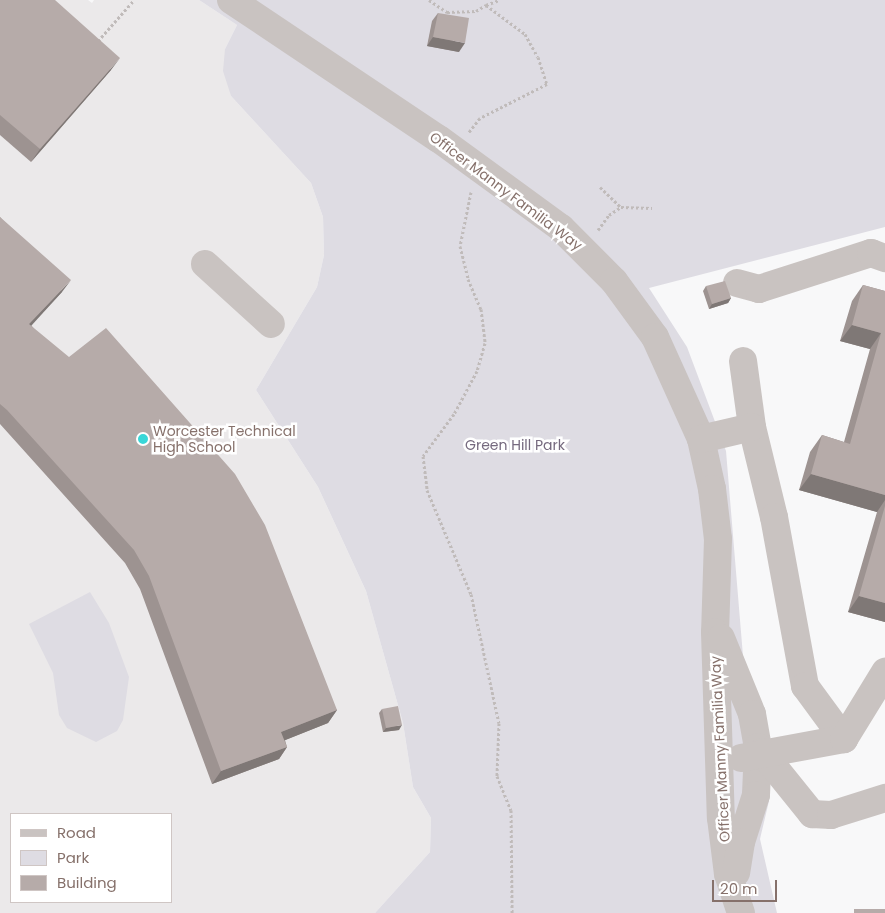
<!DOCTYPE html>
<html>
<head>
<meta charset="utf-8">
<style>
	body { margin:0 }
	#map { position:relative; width:885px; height:913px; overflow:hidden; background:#f8f8f9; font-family:Poppins,sans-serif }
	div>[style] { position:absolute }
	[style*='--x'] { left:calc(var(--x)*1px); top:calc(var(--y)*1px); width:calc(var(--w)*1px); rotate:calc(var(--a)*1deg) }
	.built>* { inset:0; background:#ebe9ea }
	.green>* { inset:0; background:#dedce3 }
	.path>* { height:3px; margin-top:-1.5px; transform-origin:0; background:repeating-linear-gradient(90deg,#c0bbba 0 2.5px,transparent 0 5px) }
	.minor>* { height:28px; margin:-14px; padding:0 14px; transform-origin:14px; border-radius:14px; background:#c9c3c1 }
	.wall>* { inset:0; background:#9d9391 }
	.shaded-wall>* { inset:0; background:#7f7876 }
	.building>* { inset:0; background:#b6aba9 }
	.dots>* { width:14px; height:14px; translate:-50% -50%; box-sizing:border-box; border:2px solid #fff; border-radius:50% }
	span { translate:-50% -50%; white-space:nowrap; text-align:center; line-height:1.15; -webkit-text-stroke:5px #fff; paint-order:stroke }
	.street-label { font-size:14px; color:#86716b }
	.poi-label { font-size:14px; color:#86716b }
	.left { translate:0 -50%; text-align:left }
	.park-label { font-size:14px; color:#75697e }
	.legend { position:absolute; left:10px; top:813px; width:162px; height:90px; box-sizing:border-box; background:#fff; border:1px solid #cfc6c4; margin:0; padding:6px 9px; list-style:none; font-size:15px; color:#86716b }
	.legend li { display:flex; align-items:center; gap:10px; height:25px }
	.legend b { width:25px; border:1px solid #cfc6c4 }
	.scale { position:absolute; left:712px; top:880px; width:65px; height:22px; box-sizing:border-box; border:2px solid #86716b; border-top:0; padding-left:6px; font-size:15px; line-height:18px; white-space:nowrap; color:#86716b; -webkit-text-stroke:4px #fff; paint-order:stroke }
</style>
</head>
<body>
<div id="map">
	<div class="built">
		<i style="clip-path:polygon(evenodd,0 0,88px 0,92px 3px,94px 0,199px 0,237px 25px,225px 49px,231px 96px,311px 183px,323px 217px,324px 255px,317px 287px,256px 390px,318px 487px,366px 591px,403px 723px,413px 787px,431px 818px,430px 852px,375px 913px,0 913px,0 0,11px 814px,171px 814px,171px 902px,11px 902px,11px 814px)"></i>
	</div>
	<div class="green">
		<i style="clip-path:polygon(199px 0,885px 0,885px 227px,649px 288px,687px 347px,726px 451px,743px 656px,761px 703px,769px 801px,760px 839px,777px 913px,375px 913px,430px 852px,431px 818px,413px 787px,403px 723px,366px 591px,318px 487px,256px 390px,317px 287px,324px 255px,323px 217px,311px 183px,231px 96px,223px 71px,225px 49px,237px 25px)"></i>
		<i style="clip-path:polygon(90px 592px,109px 623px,129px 677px,123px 720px,117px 731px,96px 742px,67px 728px,59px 715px,53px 673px,29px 624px)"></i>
	</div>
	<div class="path">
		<i style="--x:429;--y:0;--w:22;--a:34"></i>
		<i style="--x:447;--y:12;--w:29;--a:-2"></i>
		<i style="--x:476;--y:11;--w:12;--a:-31"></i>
		<i style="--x:486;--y:5;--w:49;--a:36.6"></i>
		<i style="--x:525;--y:34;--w:26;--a:61"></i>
		<i style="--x:538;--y:57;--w:28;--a:72"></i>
		<i style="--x:547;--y:84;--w:75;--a:153.1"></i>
		<i style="--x:480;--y:118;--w:18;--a:128"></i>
		<i style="--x:486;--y:5;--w:14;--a:-21"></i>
		<i style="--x:98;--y:41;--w:55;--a:-48.7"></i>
		<i style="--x:600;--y:187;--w:29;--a:44"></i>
		<i style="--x:471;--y:192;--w:55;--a:101.5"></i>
		<i style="--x:460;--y:246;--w:34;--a:76"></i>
		<i style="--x:468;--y:279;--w:33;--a:67"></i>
		<i style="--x:481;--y:309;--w:34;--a:83"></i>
		<i style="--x:485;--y:343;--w:29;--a:106"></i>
		<i style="--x:477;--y:371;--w:49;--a:118.1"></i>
		<i style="--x:454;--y:414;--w:52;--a:126.4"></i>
		<i style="--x:423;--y:456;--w:34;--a:83"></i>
		<i style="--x:427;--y:490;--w:113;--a:67.1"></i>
		<i style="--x:471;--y:594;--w:132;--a:77.8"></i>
		<i style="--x:499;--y:723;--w:53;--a:92.2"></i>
		<i style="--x:497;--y:776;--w:37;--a:68"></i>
		<i style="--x:511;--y:810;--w:103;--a:89.4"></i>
		<i style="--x:598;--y:230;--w:19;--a:-54"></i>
		<i style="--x:609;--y:215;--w:14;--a:-34"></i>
		<i style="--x:621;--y:207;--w:31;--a:2"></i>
	</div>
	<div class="minor">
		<i style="--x:231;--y:0;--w:250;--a:33.8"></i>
		<i style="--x:439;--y:139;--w:151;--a:36.1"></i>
		<i style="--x:561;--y:228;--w:75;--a:45"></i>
		<i style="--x:614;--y:281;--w:69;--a:53.8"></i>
		<i style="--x:655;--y:337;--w:112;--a:65.7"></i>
		<i style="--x:701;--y:439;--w:51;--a:77.6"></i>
		<i style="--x:712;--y:489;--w:50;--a:83.2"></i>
		<i style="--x:718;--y:539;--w:93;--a:91.8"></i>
		<i style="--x:715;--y:632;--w:186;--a:88.2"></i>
		<i style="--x:721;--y:818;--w:56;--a:82.9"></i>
		<i style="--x:728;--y:874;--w:41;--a:71.6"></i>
		<i style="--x:205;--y:264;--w:89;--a:42.3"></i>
		<i style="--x:737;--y:283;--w:23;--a:15"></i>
		<i style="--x:759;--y:289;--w:118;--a:-17.8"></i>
		<i style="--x:871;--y:253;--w:15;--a:20"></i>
		<i style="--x:743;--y:361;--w:67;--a:82.2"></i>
		<i style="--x:752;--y:427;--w:93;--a:76.3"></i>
		<i style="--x:774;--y:517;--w:172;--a:79.6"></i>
		<i style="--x:805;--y:686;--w:66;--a:53.7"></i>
		<i style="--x:701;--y:439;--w:52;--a:-13.2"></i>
		<i style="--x:721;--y:638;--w:82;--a:67.8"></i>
		<i style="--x:752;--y:714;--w:34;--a:80"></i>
		<i style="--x:758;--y:747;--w:48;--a:92.4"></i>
		<i style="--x:756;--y:795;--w:49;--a:107.7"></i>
		<i style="--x:741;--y:842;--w:31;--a:99"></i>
		<i style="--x:762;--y:752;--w:80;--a:51.1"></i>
		<i style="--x:812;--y:814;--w:19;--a:3"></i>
		<i style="--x:831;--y:815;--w:57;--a:-17.5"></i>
		<i style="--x:741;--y:758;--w:105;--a:-10.5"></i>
		<i style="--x:844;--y:739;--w:79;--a:-58.5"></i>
	</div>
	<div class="wall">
		<i style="clip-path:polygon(0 0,111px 70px,31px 162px,0 135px)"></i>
		<i style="clip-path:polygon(438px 13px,459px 52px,427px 46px,432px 21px)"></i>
		<i style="clip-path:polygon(0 217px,62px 292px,31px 325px,337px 710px,328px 723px,285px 740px,287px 747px,279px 759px,212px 784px,140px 589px,125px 563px,0 424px)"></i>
		<i style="clip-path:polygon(863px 285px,885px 291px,885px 622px,848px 612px,877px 512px,799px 490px,810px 452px,822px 435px,844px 442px,870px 349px,840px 341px,852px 301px)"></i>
		<i style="clip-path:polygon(706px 286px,731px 298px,728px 303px,709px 309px,703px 291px)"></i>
		<i style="clip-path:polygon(382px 709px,399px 730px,383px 732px,379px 713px)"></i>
	</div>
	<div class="shaded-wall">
		<i style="clip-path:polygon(433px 37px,465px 43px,459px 52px,427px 46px)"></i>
		<i style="clip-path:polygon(120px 58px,111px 70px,31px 162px,40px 149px)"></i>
		<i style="clip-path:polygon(71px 280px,62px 292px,21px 337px,29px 324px)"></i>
		<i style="clip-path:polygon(731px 298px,728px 303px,709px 309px,712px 304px)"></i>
		<i style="clip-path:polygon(852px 325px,881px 333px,870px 349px,840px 341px)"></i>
		<i style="clip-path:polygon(811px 474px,885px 495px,885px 500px,877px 512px,799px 490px)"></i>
		<i style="clip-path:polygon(859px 596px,885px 603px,885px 622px,848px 612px)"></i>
		<i style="clip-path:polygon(337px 710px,328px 723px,273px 745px,281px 732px)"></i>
		<i style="clip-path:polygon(402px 725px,399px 730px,383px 732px,386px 728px)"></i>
		<i style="clip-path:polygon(287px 747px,279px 759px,212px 784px,221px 771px)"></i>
	</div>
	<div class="building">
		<i style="clip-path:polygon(0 0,55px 0,120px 58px,40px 149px,0 115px)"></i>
		<i style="clip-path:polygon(438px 13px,469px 18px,465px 43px,433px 37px)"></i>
		<i style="clip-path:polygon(0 217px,71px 280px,29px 324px,69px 357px,106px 328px,235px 474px,265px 525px,337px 710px,281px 732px,287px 747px,221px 771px,149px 576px,134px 550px,7px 410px,0 404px)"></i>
		<i style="clip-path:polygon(725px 281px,731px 298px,712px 304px,706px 286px)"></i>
		<i style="clip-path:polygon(863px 285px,885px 291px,885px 495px,811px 474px,822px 435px,850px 444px,881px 333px,852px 325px)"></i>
		<i style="clip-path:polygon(885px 506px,885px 603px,859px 596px)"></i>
		<i style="clip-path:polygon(398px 706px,402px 725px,386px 728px,382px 709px)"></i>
		<i style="clip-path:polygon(854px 909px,885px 909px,885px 913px,854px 913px)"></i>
	</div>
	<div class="dots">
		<i style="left:143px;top:439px;background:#39d7d8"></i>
	</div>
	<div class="street-label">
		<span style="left:506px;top:191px;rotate:37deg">Officer Manny Familia Way</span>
		<span style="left:720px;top:749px;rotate:-93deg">Officer Manny Familia Way</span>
	</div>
	<div class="poi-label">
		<span class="left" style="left:153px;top:439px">Worcester Technical<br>High School</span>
	</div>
	<div class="park-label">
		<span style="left:515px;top:445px">Green Hill Park</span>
	</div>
	<ul class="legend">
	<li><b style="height:6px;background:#c9c3c1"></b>Road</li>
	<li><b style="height:14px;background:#dedce3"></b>Park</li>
	<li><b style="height:14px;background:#b6aba9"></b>Building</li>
	</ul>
	<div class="scale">20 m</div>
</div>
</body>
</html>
